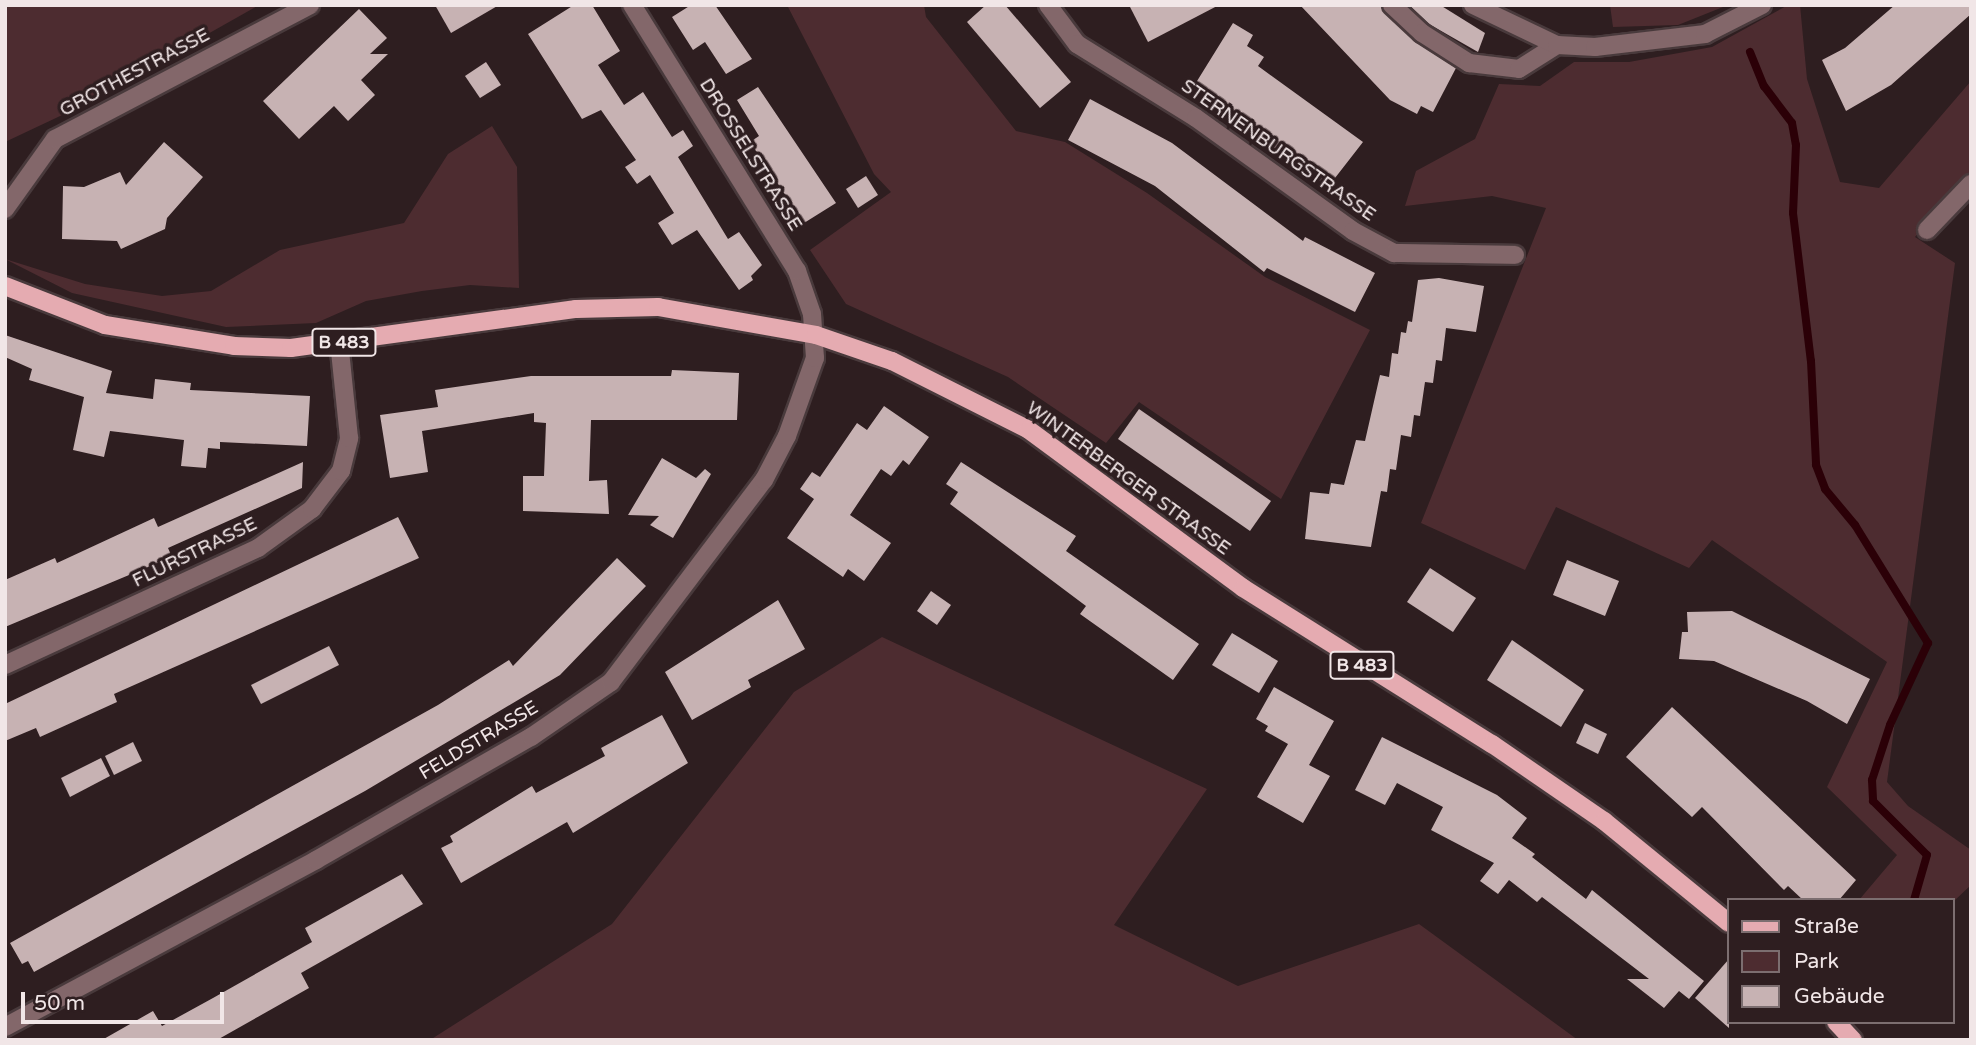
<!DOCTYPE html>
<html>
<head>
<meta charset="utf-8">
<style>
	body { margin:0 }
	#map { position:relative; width:1976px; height:1045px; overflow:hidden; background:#2e1e20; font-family:"Varela Round",sans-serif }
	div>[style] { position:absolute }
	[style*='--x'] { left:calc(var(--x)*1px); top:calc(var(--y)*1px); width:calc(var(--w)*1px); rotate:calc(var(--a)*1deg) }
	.green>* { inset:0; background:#4d2c30 }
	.stream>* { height:8px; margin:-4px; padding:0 4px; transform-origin:4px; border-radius:4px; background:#2b0007 }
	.building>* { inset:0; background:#c7b2b3 }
	.roads { filter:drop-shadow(2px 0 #493a3c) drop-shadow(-2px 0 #493a3c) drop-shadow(0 2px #493a3c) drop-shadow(0 -2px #493a3c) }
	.minor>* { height:18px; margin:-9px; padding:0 9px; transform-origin:9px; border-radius:9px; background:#83676a }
	.major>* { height:18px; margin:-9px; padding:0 9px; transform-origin:9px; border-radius:9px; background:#e5abb1 }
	span { translate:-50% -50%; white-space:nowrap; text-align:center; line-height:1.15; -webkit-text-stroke:7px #2e1e20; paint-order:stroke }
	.shield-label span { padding:2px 5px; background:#2e1e20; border:2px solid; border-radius:5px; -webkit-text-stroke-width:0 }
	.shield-label { font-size:18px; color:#f1e6e7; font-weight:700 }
	.street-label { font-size:19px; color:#f1e6e7 }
	.frame { position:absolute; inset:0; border:7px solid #f1e6e7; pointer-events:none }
	.legend { position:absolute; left:1727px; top:898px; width:228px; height:126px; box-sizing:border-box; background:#2e1e20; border:2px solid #7c6e70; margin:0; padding:9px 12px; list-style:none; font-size:21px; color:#f1e6e7 }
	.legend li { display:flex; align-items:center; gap:14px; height:35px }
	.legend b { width:35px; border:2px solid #7c6e70 }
	.scale { position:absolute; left:21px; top:992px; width:203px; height:32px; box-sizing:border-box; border:4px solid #f1e6e7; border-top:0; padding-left:9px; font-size:21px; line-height:24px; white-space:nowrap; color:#f1e6e7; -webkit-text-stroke:5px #2e1e20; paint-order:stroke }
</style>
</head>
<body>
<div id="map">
	<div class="green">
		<i style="clip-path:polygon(5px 5px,259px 5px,75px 109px,5px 142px)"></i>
		<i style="clip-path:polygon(787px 5px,924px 5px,926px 17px,1016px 131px,1065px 142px,1147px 193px,1265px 277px,1370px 330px,1281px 499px,1139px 402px,1106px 443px,1008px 377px,846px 304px,810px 250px,891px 192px,874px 174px)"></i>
		<i style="clip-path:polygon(1610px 5px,1728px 5px,1678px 25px,1613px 27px)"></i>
		<i style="clip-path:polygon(1788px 5px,1800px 5px,1807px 79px,1840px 182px,1879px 188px,1971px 81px,1971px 174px,1915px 237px,1955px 263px,1887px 782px,1908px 806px,1971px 850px,1971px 885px,1953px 902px,1859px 900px,1897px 855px,1827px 787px,1887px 662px,1712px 540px,1689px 568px,1556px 507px,1525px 570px,1421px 523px,1546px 208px,1492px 196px,1405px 206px,1416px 171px,1475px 139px,1499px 84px,1540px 86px,1574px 62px,1629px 62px,1712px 47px)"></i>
		<i style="clip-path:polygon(492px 126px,517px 167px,519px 288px,470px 285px,422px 291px,366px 301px,316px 323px,226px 327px,72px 293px,5px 259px,85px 284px,162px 296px,211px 291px,280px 250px,404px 223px,448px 154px)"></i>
		<i style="clip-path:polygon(882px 637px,1207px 789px,1114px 925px,1238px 986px,1419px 924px,1578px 1040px,430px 1040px,612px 924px,794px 692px)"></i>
	</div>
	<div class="stream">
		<i style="--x:1750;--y:52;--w:37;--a:68"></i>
		<i style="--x:1764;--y:86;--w:46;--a:52.9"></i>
		<i style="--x:1792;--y:123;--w:22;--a:80"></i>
		<i style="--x:1796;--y:145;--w:68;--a:92.5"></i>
		<i style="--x:1793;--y:213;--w:149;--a:83.1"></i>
		<i style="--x:1811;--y:361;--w:104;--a:87.2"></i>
		<i style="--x:1816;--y:465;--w:26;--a:69"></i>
		<i style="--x:1825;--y:489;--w:47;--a:50.2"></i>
		<i style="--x:1855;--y:525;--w:139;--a:58.3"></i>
		<i style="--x:1928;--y:643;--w:90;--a:114.9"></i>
		<i style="--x:1890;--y:725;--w:58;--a:108.1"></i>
		<i style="--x:1872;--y:780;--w:21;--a:87"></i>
		<i style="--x:1873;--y:801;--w:76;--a:45"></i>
		<i style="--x:1927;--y:855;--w:47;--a:106.1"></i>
	</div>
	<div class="building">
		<i style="clip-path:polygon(435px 5px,499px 5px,451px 33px)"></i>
		<i style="clip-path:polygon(574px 5px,592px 5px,620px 51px,598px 65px,624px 105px,643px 92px,672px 137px,683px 130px,693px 146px,678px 157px,728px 239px,739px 232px,762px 265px,751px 276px,753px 280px,739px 290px,697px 230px,672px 245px,658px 223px,674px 213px,650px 175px,637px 184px,625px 167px,636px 160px,601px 110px,582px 119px,528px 34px)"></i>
		<i style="clip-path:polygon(691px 5px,715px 5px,752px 59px,726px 74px,705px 42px,693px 50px,672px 17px)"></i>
		<i style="clip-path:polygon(986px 5px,1005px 5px,1071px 82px,1040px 108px,967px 22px)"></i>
		<i style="clip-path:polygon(1129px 5px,1219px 5px,1148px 42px)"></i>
		<i style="clip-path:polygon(1300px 5px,1381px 5px,1414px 41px,1456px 68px,1433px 112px,1421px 106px,1417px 114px,1390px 100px)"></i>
		<i style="clip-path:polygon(1409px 5px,1440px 5px,1485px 33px,1478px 52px,1429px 24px)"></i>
		<i style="clip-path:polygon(1895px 5px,1971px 5px,1971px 14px,1891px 85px,1846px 111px,1822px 60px,1845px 48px)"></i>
		<i style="clip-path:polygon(359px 9px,387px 38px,370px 54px,388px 54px,361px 80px,375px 95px,348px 121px,334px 106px,299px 139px,263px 101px)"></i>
		<i style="clip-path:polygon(1233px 23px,1253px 35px,1247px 46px,1264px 57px,1258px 66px,1363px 142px,1328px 187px,1229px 115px,1189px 94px)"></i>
		<i style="clip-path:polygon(486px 62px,501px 85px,480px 98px,465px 76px)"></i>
		<i style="clip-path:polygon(758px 87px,836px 203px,804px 223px,750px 142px,759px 136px,737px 100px)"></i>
		<i style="clip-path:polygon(1090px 99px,1172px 143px,1303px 241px,1305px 237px,1375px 273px,1355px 312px,1267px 268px,1264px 272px,1155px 186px,1068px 140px)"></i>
		<i style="clip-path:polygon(164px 142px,203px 177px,167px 218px,165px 229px,121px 249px,117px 241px,62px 239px,63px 186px,84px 187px,120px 172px,126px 185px)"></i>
		<i style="clip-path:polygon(866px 176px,878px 195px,858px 208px,846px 189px)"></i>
		<i style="clip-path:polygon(1439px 278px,1484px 286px,1476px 332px,1446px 328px,1442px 361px,1436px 360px,1433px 383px,1425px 382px,1420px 416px,1414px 415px,1411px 437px,1401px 435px,1396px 470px,1390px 469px,1387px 492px,1381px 491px,1371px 547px,1305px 539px,1310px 492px,1329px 494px,1331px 483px,1344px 485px,1356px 440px,1365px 441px,1380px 375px,1389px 377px,1392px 353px,1398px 354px,1401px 332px,1406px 333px,1408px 321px,1412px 322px,1418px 280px)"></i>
		<i style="clip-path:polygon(5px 335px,112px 371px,106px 393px,153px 399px,155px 379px,191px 383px,190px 390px,310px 396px,307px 446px,220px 442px,220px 449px,208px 448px,206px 468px,181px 466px,184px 440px,110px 431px,104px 457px,73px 450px,84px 397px,29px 380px,32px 369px,5px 357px)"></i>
		<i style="clip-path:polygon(672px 370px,739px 373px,737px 420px,591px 420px,589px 481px,607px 480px,609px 514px,523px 511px,523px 476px,544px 476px,546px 423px,534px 422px,534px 413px,422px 431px,428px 472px,390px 478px,380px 415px,438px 407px,435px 390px,531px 376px,671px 376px)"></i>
		<i style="clip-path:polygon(884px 406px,929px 437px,909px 465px,903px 460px,891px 476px,881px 469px,850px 515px,891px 543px,864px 581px,848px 569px,843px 577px,787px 538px,814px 499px,800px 489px,812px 472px,820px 477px,857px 423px,867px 430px)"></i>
		<i style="clip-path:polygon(1139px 409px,1271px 501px,1250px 531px,1118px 439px)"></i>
		<i style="clip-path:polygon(662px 458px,696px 478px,705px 469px,711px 474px,673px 538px,650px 525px,659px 516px,628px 515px)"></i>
		<i style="clip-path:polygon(303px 462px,302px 488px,168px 548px,172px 557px,5px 627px,5px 580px,55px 558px,57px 563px,154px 518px,158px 527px)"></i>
		<i style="clip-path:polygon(961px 462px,1076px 536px,1066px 551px,1199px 644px,1173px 680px,1080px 614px,1086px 606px,950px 504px,958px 492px,946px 484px)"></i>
		<i style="clip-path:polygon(398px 517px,419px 558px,114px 694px,117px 702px,40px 737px,36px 728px,5px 741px,5px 704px)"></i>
		<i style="clip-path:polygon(617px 558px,646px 586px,560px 675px,365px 791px,34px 972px,28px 961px,22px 964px,10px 943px,438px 705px,509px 660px,513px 666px)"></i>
		<i style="clip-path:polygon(1567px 560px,1619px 581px,1605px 616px,1553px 595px)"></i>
		<i style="clip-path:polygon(1430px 568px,1476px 598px,1453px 632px,1407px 602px)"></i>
		<i style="clip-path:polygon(931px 591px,951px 605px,937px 625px,917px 611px)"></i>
		<i style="clip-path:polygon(778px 600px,805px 649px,748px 680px,751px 687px,692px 720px,665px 672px)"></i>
		<i style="clip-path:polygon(1732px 611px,1870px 679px,1847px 724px,1807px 701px,1714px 661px,1679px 659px,1682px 632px,1688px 632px,1687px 612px)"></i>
		<i style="clip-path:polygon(1232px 633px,1278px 661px,1259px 693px,1212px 665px)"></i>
		<i style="clip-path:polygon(1512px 640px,1584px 690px,1561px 727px,1487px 680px)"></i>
		<i style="clip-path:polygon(329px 646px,339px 665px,261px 704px,251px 685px)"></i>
		<i style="clip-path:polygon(1274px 687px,1334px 721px,1309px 765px,1330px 776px,1303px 823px,1257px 797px,1288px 744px,1265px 731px,1268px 726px,1256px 719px)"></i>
		<i style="clip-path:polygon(1672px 707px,1856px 880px,1839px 900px,1803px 900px,1788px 886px,1784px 890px,1702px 807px,1692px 817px,1626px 757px)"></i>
		<i style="clip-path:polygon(662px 715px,688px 763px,573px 833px,567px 822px,461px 883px,441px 848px,453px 842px,450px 836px,532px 786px,536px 793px,605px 756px,601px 748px)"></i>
		<i style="clip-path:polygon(1585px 723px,1607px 734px,1598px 754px,1576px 743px)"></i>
		<i style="clip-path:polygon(1382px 737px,1497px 795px,1527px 818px,1512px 838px,1535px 854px,1532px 857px,1586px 899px,1592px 890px,1704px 981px,1689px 999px,1679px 991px,1664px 1008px,1627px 979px,1649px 979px,1542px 897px,1537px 902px,1509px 880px,1498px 894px,1480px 881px,1494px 863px,1431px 830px,1443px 807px,1397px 783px,1385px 805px,1355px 790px)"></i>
		<i style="clip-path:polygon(133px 742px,142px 761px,114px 775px,105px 756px)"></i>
		<i style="clip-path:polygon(101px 758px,110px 776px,70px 797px,61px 778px)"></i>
		<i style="clip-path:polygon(402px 874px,423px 904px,301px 973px,309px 988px,217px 1040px,102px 1040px,153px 1011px,162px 1026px,213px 998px,312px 942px,305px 928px)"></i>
		<i style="clip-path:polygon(1729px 959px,1729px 1028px,1695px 998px)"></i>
	</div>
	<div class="roads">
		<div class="minor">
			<i style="--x:1048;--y:5;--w:49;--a:53.4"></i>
			<i style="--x:1077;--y:44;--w:140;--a:31.9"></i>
			<i style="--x:1196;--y:118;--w:193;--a:35.7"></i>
			<i style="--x:1353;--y:231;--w:47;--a:28.2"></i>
			<i style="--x:1394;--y:253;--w:121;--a:0.9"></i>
			<i style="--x:1392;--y:5;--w:41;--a:43"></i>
			<i style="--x:1422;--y:33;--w:56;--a:32.6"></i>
			<i style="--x:1469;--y:63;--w:50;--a:6.8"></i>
			<i style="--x:1519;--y:69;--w:45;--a:-32.3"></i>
			<i style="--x:1473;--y:5;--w:93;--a:25.5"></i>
			<i style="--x:1557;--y:45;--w:38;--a:3"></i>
			<i style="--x:1595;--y:47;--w:111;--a:-6.7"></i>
			<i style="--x:1705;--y:34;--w:64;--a:-27"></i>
			<i style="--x:5;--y:209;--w:86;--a:-54.5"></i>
			<i style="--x:55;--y:139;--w:288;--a:-27.7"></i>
			<i style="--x:1927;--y:230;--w:64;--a:-46.3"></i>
			<i style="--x:5;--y:665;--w:279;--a:-24.8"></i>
			<i style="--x:258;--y:548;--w:67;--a:-35.8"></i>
			<i style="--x:312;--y:509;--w:48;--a:-52.7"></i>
			<i style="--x:341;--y:471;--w:34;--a:-76"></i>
			<i style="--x:349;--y:438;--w:97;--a:-95.9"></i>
			<i style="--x:5;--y:1027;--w:353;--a:-28.2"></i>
			<i style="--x:316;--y:860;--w:248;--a:-29.8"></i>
			<i style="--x:531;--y:737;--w:97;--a:-34.5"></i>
			<i style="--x:611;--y:682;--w:253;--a:-52.9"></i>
			<i style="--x:764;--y:480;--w:50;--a:-62.4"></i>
			<i style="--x:787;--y:436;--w:83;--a:-70.3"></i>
			<i style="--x:815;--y:358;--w:44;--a:-93.9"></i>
			<i style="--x:812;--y:314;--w:46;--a:-109.2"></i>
			<i style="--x:797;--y:271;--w:313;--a:-121.8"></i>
		</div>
		<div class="major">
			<i style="--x:5;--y:286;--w:107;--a:21.3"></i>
			<i style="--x:105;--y:325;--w:131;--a:9.2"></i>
			<i style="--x:234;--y:346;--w:57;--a:2"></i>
			<i style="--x:291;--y:348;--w:288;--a:-7.8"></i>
			<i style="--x:576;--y:309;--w:82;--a:-1.4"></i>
			<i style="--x:658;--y:307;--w:160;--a:10"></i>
			<i style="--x:816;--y:335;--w:80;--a:18.9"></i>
			<i style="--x:892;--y:361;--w:153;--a:26.7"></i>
			<i style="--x:1029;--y:430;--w:266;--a:36.4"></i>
			<i style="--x:1243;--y:588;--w:294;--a:32.1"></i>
			<i style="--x:1492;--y:744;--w:136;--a:34.5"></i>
			<i style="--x:1604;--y:821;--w:161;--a:39.2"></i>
			<i style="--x:1836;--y:1022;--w:25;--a:47"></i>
		</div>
	</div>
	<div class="shield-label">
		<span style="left:344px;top:342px">B 483</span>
		<span style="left:1362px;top:665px">B 483</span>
	</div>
	<div class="street-label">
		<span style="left:135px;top:73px;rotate:-28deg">GROTHESTRASSE</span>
		<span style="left:1278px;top:151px;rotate:35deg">STERNENBURGSTRASSE</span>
		<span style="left:750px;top:155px;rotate:58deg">DROSSELSTRASSE</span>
		<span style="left:1128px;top:479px;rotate:36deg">WINTERBERGER STRASSE</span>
		<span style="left:195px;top:553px;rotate:-26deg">FLURSTRASSE</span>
		<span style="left:479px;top:741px;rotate:-31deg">FELDSTRASSE</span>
	</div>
	<div class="frame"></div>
	<ul class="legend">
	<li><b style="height:9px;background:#e5abb1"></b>Straße</li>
	<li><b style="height:19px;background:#4d2c30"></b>Park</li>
	<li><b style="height:19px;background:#c7b2b3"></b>Gebäude</li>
	</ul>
	<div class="scale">50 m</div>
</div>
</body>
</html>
